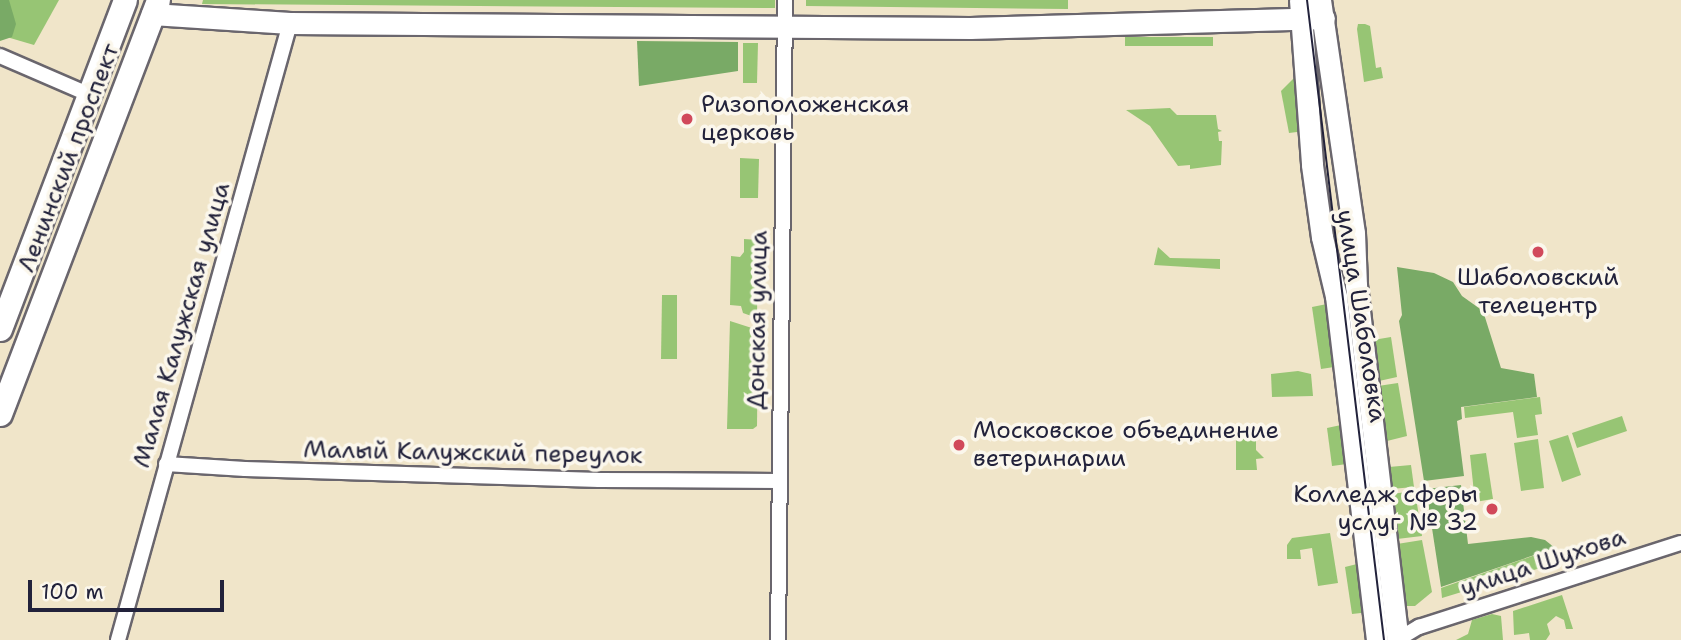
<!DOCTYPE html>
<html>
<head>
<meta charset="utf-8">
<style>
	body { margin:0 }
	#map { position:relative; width:1681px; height:640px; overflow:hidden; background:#f0e5c9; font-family:"Shantell Sans",sans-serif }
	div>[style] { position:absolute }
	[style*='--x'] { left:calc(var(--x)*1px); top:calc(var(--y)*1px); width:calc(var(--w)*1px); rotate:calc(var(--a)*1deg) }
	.green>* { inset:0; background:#97c574 }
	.forest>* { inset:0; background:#79aa66 }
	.roads { filter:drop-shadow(2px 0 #6a666d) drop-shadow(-2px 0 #6a666d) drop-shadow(0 2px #6a666d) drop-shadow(0 -2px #6a666d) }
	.street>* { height:14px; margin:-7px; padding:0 7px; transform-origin:7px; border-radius:7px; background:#fff }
	.secondary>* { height:21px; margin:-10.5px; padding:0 10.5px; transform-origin:10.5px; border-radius:10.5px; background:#fff }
	.primary>* { height:23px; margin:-11.5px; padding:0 11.5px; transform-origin:11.5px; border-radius:11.5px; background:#fff }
	.tram>* { height:2px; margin:-1px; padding:0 1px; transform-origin:1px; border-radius:1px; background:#22223b }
	.dots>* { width:19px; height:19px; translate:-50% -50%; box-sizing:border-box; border:4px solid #fbf7ec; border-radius:50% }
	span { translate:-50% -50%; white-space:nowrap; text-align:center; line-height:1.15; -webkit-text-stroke:7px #fbf7ec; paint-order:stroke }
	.poi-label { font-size:24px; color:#22223b }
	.left { translate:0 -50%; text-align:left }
	.right { translate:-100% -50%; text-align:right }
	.street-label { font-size:24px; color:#22223b }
	.scale { position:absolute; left:28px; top:580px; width:196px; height:32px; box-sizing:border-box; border:4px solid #22223b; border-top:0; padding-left:9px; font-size:21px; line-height:24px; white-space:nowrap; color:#22223b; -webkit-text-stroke:5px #fbf7ec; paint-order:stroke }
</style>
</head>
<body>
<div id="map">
	<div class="green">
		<i style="clip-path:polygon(0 0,59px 0,34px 45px,0 35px)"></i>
		<i style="clip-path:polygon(203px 0,775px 0,775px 8px,202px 4px)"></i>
		<i style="clip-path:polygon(806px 0,1068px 0,1068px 9px,806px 6px)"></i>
		<i style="clip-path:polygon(1365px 24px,1370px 26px,1376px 68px,1381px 67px,1383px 78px,1364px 82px,1357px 29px,1358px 24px)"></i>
		<i style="clip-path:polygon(1125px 37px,1213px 37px,1213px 46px,1125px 46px)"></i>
		<i style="clip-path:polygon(743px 43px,758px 43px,757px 83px,743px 83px)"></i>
		<i style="clip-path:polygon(1297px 75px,1305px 131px,1289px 133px,1281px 91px)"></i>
		<i style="clip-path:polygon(1170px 108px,1177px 115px,1216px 115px,1218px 129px,1222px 131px,1218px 132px,1219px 141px,1222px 141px,1221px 165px,1190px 169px,1190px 165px,1178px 166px,1150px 126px,1126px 110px)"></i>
		<i style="clip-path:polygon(740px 158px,759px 159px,758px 198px,740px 198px)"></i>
		<i style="clip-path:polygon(744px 239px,758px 240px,757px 318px,743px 313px,741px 306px,730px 305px,731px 256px,740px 257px,744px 252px)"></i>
		<i style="clip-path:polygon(1158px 247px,1170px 258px,1220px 259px,1220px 269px,1154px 265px)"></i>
		<i style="clip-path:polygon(662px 295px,677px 295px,677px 359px,661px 359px)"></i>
		<i style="clip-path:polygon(1327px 304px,1334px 367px,1321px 369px,1312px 307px)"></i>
		<i style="clip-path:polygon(730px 321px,758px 330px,757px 426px,753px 429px,727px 429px)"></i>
		<i style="clip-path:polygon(1391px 337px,1397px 377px,1379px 381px,1373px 340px)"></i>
		<i style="clip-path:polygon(1298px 371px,1311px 374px,1313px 396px,1272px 397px,1271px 374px)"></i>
		<i style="clip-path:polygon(1398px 383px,1407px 436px,1387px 441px,1378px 386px)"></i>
		<i style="clip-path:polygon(1540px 397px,1542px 414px,1535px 415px,1538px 435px,1517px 438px,1513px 412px,1465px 418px,1464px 407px)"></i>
		<i style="clip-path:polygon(1622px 416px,1627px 431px,1577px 448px,1572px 433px)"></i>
		<i style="clip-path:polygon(1341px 425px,1347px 464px,1332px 466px,1327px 428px)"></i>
		<i style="clip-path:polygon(1236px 427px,1256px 427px,1256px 450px,1264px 458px,1256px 459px,1257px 470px,1236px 470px)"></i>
		<i style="clip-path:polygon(1568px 435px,1581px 475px,1562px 482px,1549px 441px)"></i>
		<i style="clip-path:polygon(1538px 439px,1544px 488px,1521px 491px,1514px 443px)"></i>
		<i style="clip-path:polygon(1486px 453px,1493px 499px,1475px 502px,1470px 455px)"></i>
		<i style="clip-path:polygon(1411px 465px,1414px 487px,1391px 489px,1389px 467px)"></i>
		<i style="clip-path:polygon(1415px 491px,1422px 536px,1397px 539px,1391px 494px)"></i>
		<i style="clip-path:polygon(1330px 533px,1338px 583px,1318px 586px,1312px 548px,1300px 550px,1301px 559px,1287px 559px,1287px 545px,1292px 538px)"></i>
		<i style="clip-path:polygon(1422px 540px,1432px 592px,1415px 606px,1405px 606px,1397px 544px)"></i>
		<i style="clip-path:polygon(1555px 548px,1560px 562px,1442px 598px,1441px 588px)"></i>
		<i style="clip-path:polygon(1357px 564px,1370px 612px,1352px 614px,1345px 567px)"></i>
		<i style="clip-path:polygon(1562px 595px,1573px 629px,1566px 629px,1564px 620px,1556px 616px,1547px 624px,1550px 634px,1546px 640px,1530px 640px,1529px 633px,1514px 635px,1513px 611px)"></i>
		<i style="clip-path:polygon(1492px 614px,1501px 616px,1503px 640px,1456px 640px,1468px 634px,1472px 620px)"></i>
	</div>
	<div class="forest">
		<i style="clip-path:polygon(0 0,9px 0,16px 24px,12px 37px,0 41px)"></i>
		<i style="clip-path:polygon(637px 41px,738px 42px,738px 71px,639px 86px)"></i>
		<i style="clip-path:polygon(1397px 267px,1434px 273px,1453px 282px,1462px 296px,1483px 311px,1501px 368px,1534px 374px,1537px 397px,1461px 407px,1462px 419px,1457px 421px,1464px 476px,1424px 481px,1399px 321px,1402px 315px)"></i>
		<i style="clip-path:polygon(1461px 485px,1468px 544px,1531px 537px,1545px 540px,1555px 548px,1441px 587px,1426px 489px)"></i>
	</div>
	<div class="roads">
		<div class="street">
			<i style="--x:0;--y:56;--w:96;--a:23.4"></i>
			<i style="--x:166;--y:464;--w:79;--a:3.6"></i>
			<i style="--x:245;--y:469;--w:354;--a:1.8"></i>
			<i style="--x:599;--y:480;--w:180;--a:0.3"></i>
			<i style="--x:118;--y:640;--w:641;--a:-74.42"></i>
			<i style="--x:778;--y:640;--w:640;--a:-89.37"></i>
			<i style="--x:1397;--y:640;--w:26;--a:-31"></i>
			<i style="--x:1419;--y:627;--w:275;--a:-17.8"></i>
		</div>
		<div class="secondary">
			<i style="--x:1300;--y:0;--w:165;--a:85.8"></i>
			<i style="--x:1312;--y:165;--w:73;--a:82.1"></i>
			<i style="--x:1322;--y:237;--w:61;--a:76.7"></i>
			<i style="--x:1336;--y:296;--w:346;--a:83.2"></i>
			<i style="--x:1320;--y:0;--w:235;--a:81.7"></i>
			<i style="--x:1354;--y:233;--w:52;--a:87.8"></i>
			<i style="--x:1356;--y:285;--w:357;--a:83.3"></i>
			<i style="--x:152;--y:14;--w:138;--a:3.7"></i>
			<i style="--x:290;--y:23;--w:680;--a:0.42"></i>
			<i style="--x:970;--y:28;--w:354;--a:-1.6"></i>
		</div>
		<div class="primary">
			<i style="--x:0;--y:329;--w:352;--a:-69.2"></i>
			<i style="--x:0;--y:414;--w:443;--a:-69.1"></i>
		</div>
	</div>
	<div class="tram">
		<i style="--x:1307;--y:0;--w:645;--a:83.14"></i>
	</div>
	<div class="dots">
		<i style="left:687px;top:119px;background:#d1495b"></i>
		<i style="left:1538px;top:252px;background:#d1495b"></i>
		<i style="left:959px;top:445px;background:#d1495b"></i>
		<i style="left:1492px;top:509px;background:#d1495b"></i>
	</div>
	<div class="poi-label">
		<span class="left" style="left:701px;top:119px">Ризоположенская<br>церковь</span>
		<span style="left:1538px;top:292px">Шаболовский<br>телецентр</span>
		<span class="left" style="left:973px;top:445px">Московское объединение<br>ветеринарии</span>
		<span class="right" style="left:1478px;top:509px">Колледж сферы<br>услуг № 32</span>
	</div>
	<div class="street-label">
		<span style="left:69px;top:158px;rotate:-69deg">Ленинский проспект</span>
		<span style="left:1361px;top:316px;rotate:81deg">улица Шаболовка</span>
		<span style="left:758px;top:320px;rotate:-89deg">Донская улица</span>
		<span style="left:182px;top:325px;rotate:-74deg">Малая Калужская улица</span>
		<span style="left:473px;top:453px;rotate:1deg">Малый Калужский переулок</span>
		<span style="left:1543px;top:563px;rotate:-18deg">улица Шухова</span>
	</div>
	<div class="scale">100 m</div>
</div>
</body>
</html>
